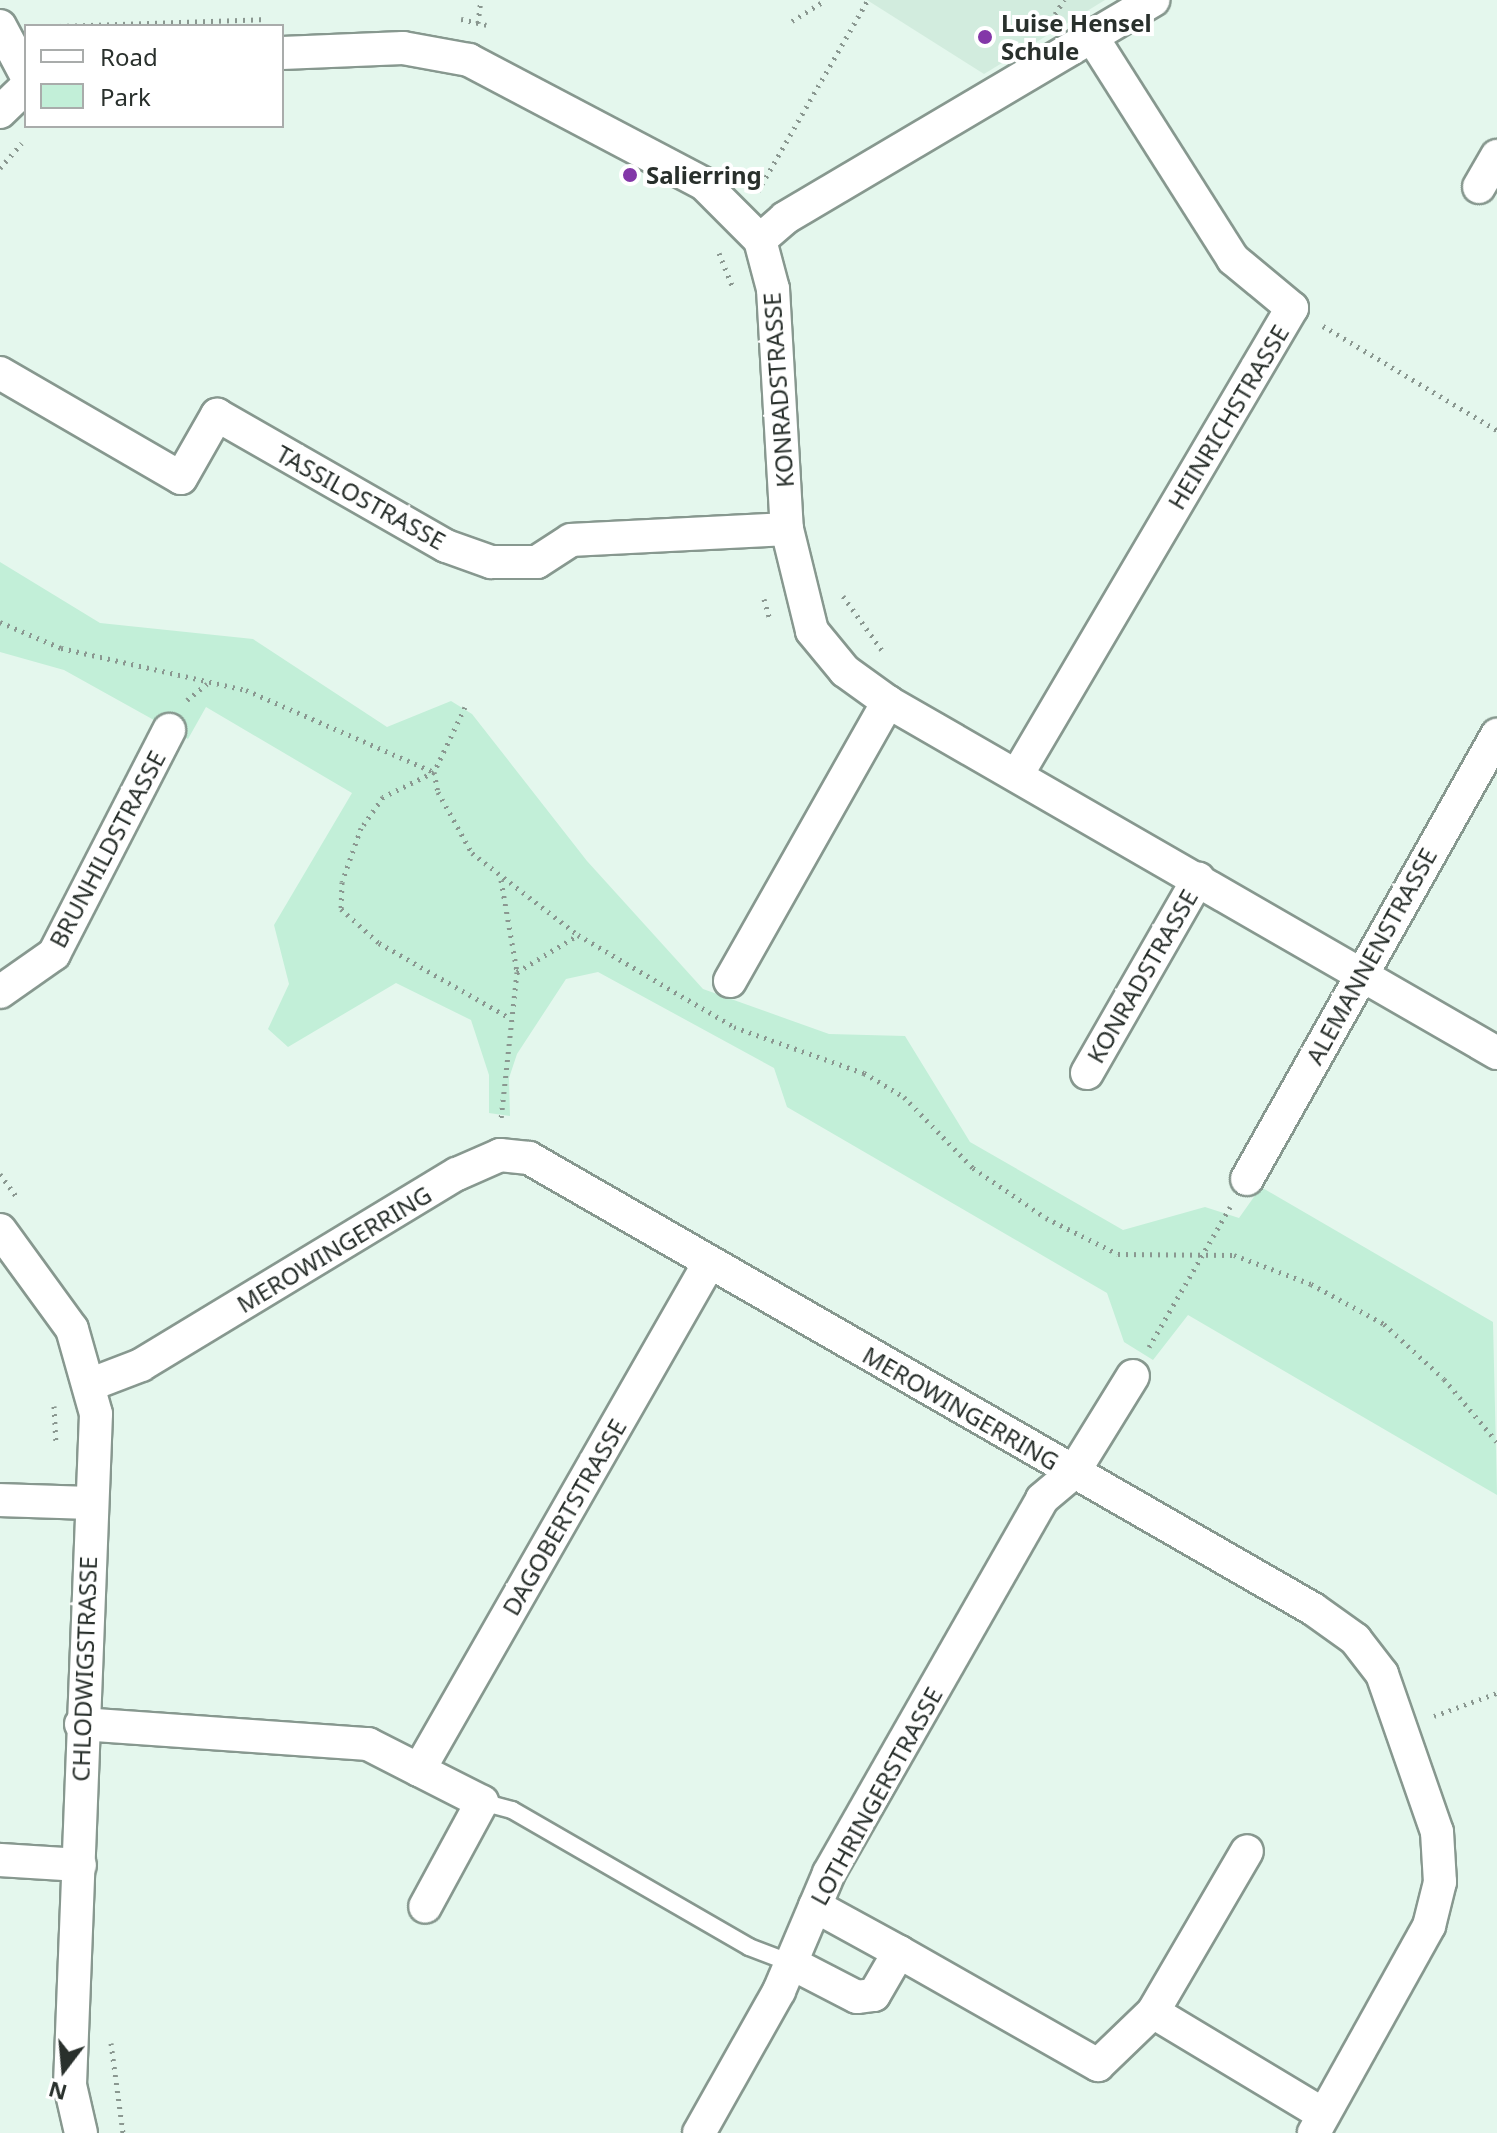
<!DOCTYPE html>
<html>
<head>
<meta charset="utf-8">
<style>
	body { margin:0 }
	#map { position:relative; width:1497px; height:2133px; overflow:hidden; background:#e4f7ed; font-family:"Noto Sans",sans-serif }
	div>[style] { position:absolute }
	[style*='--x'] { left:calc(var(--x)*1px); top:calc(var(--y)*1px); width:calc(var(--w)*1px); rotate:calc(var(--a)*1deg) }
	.built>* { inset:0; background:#d2ecde }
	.green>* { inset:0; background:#c2efd8 }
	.path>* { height:5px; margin-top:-2.5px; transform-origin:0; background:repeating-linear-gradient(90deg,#8a9790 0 2px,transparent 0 8px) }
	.roads { filter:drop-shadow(2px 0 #87988f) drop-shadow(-2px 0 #87988f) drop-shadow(0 2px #87988f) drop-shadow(0 -2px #87988f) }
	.service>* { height:16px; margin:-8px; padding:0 8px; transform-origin:8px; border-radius:8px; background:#fff }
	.minor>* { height:32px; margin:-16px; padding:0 16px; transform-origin:16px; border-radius:16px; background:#fff }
	.dots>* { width:22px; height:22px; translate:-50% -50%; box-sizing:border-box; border:4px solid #fff; border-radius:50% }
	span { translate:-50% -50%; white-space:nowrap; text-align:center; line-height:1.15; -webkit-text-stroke:8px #fff; paint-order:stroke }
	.poi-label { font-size:24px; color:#29302c; font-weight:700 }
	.left { translate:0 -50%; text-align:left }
	.street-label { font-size:24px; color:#29302c }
	.legend { position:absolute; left:24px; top:24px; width:260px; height:104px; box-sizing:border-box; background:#fff; border:2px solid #a9acab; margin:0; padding:10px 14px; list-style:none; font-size:24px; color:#29302c }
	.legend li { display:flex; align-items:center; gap:16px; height:40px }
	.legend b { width:40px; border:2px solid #a9acab }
	.north { position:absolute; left:24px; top:2029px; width:80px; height:80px; -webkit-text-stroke:6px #fff; paint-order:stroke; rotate:196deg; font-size:22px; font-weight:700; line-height:32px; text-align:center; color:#29302c }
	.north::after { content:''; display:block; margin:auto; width:28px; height:36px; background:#29302c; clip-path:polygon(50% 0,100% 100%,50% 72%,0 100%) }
</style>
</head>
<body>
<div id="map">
	<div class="built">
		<i style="clip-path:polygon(867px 0,1105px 0,984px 74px)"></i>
	</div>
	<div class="green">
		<i style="clip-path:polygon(0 562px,100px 623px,253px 639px,387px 727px,451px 701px,472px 714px,587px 861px,703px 989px,829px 1034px,905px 1036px,970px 1142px,1123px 1230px,1205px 1207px,1239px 1218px,1261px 1187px,1493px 1322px,1497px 1495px,1188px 1315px,1153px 1360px,1124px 1342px,1107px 1293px,787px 1107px,774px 1068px,598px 972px,566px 979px,517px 1054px,509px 1078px,510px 1116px,489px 1113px,489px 1075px,471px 1020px,396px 983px,288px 1047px,268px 1029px,289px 984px,274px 925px,352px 793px,206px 707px,188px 739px,64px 670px,0 652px)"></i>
	</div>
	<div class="path">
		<i style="--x:1055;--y:14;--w:17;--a:-57"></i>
		<i style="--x:461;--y:19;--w:26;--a:13"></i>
		<i style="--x:792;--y:21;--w:39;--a:-32"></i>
		<i style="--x:478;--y:23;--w:23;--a:-83"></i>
		<i style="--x:59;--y:26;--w:208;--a:-1.9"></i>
		<i style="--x:0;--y:168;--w:33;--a:-49"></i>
		<i style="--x:758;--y:191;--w:220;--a:-60.1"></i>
		<i style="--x:719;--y:253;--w:35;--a:68"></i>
		<i style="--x:1323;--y:326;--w:203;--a:30.9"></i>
		<i style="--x:843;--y:596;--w:70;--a:54.3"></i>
		<i style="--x:764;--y:599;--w:22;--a:74"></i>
		<i style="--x:0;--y:622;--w:66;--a:23.1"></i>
		<i style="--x:61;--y:648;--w:190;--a:12.8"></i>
		<i style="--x:246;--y:690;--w:205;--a:23.6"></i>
		<i style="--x:434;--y:772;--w:20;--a:79"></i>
		<i style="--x:438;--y:792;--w:70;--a:60.9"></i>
		<i style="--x:472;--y:853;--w:134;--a:37.7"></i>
		<i style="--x:578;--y:935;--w:181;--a:30.5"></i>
		<i style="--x:734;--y:1027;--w:138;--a:19.5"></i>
		<i style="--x:864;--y:1073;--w:47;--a:31"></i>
		<i style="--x:904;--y:1097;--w:99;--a:45.8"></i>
		<i style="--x:973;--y:1168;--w:88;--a:34.4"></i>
		<i style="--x:1046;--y:1218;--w:80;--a:26.6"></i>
		<i style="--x:1118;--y:1254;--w:116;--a:0.5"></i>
		<i style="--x:1234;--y:1255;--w:82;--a:20.6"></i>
		<i style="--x:1311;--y:1284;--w:83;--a:28.7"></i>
		<i style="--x:1384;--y:1324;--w:81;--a:42.5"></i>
		<i style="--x:1444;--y:1379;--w:82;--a:49.9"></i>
		<i style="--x:187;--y:700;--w:26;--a:-39"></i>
		<i style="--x:465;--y:707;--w:72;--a:115.5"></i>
		<i style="--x:434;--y:772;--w:57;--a:153.9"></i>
		<i style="--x:383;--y:797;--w:38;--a:125"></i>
		<i style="--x:361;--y:828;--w:57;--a:109.4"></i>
		<i style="--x:342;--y:882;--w:27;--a:92"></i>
		<i style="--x:341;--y:909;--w:51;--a:41.8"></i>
		<i style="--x:379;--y:943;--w:151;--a:29.8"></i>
		<i style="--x:501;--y:880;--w:93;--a:80.1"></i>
		<i style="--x:517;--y:972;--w:149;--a:96.2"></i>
		<i style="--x:517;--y:972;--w:71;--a:-31.2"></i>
		<i style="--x:0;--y:1174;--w:31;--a:54"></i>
		<i style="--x:1149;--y:1347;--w:162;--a:-59.9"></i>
		<i style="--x:54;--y:1406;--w:38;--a:87"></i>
		<i style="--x:1434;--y:1716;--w:67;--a:-20.1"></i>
		<i style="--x:111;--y:2043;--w:91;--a:82.4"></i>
	</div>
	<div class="roads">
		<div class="service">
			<i style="--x:482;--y:1802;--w:31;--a:15"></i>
			<i style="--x:512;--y:1810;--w:274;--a:30"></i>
			<i style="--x:749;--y:1947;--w:45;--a:20.9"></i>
		</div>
		<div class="minor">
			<i style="--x:0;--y:26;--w:55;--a:62"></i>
			<i style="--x:282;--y:53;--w:121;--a:-2.4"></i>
			<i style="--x:403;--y:48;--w:67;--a:10.3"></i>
			<i style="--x:469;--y:60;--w:266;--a:27.8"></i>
			<i style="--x:704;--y:184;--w:79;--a:45"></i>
			<i style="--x:760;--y:240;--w:51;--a:75.1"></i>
			<i style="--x:773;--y:289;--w:240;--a:86.7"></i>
			<i style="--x:787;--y:529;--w:105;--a:76.2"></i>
			<i style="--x:812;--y:631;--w:52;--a:50.5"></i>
			<i style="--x:845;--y:671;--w:53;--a:35.8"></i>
			<i style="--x:888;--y:702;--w:703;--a:29.96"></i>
			<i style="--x:0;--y:112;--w:36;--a:-44"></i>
			<i style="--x:1479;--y:187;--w:36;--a:-60"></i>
			<i style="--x:760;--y:240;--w:33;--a:-41"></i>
			<i style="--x:785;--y:218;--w:428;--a:-30.6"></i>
			<i style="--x:0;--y:373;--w:209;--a:30.1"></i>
			<i style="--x:181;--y:478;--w:73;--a:-60.3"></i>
			<i style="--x:217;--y:415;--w:264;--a:29.8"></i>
			<i style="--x:446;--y:546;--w:48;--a:19.6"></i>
			<i style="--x:491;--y:562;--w:46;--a:0"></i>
			<i style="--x:537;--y:562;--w:40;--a:-32.9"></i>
			<i style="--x:571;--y:540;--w:216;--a:-2.9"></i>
			<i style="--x:1017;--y:775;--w:542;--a:-59.51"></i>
			<i style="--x:1292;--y:308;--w:77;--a:-140.3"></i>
			<i style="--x:1233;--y:259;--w:262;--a:-122.4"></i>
			<i style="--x:730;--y:981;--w:321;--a:-60.5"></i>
			<i style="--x:0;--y:992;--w:66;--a:-35.1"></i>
			<i style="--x:54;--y:954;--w:252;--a:-62.8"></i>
			<i style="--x:1087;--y:1073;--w:224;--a:-60.2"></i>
			<i style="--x:1247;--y:1179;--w:510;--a:-60.62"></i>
			<i style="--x:0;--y:1230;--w:122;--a:54"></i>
			<i style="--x:72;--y:1329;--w:88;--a:74.2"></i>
			<i style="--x:96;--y:1414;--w:672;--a:92.22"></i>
			<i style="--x:70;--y:2085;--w:49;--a:77.1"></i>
			<i style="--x:89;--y:1385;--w:56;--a:-21"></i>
			<i style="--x:141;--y:1365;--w:369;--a:-31.2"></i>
			<i style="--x:457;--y:1174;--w:47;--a:-23.8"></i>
			<i style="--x:500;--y:1155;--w:29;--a:6"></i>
			<i style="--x:529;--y:1158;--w:904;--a:29.91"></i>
			<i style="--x:1313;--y:1609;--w:52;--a:35.5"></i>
			<i style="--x:1355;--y:1639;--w:44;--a:52.4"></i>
			<i style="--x:1382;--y:1674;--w:167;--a:70.8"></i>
			<i style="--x:1437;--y:1832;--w:50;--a:86.6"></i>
			<i style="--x:1440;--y:1882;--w:45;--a:104"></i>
			<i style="--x:1429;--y:1926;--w:237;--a:119.1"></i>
			<i style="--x:0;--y:1500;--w:90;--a:1.9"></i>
			<i style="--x:81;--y:1724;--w:288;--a:4"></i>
			<i style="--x:368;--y:1744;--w:57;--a:27"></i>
			<i style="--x:419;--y:1770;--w:584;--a:-60.23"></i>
			<i style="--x:419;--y:1770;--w:71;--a:26.9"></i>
			<i style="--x:482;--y:1802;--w:119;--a:118.5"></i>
			<i style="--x:0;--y:1860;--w:80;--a:3.6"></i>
			<i style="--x:815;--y:1906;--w:96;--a:28.7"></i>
			<i style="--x:791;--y:1963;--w:74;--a:27.3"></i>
			<i style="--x:857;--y:1997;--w:17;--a:-7"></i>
			<i style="--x:874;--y:1995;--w:50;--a:-59.8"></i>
			<i style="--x:899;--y:1952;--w:229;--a:29.6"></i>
			<i style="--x:1098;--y:2065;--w:76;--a:-43.9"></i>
			<i style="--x:1153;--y:2012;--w:198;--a:31"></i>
			<i style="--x:1153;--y:2012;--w:186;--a:-59.7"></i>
			<i style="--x:699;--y:2133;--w:163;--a:-60.6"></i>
			<i style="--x:779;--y:1991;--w:128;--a:-67"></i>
			<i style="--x:829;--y:1873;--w:430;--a:-60.3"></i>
			<i style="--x:1042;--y:1499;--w:40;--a:-40"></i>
			<i style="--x:1073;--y:1473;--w:114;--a:-58.3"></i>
		</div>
	</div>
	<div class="dots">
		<i style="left:985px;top:37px;background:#8337a8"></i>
		<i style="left:630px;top:175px;background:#8337a8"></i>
	</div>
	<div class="poi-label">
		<span class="left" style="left:1001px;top:37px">Luise Hensel<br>Schule</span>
		<span class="left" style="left:646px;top:175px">Salierring</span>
	</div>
	<div class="street-label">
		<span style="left:778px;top:390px;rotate:-94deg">KONRADSTRASSE</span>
		<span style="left:1228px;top:417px;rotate:-59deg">HEINRICHSTRASSE</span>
		<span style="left:361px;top:497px;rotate:29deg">TASSILOSTRASSE</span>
		<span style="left:107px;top:849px;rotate:-62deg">BRUNHILDSTRASSE</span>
		<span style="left:1371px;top:956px;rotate:-61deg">ALEMANNENSTRASSE</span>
		<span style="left:1142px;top:976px;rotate:-60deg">KONRADSTRASSE</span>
		<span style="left:334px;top:1249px;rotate:-31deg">MEROWINGERRING</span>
		<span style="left:961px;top:1408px;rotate:30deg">MEROWINGERRING</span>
		<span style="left:564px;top:1517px;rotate:-60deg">DAGOBERTSTRASSE</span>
		<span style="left:84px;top:1669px;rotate:-88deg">CHLODWIGSTRASSE</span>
		<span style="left:876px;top:1796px;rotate:-61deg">LOTHRINGERSTRASSE</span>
	</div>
	<ul class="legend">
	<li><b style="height:10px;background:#fff"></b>Road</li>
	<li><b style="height:22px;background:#c2efd8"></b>Park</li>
	</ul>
	<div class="north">N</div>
</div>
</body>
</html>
